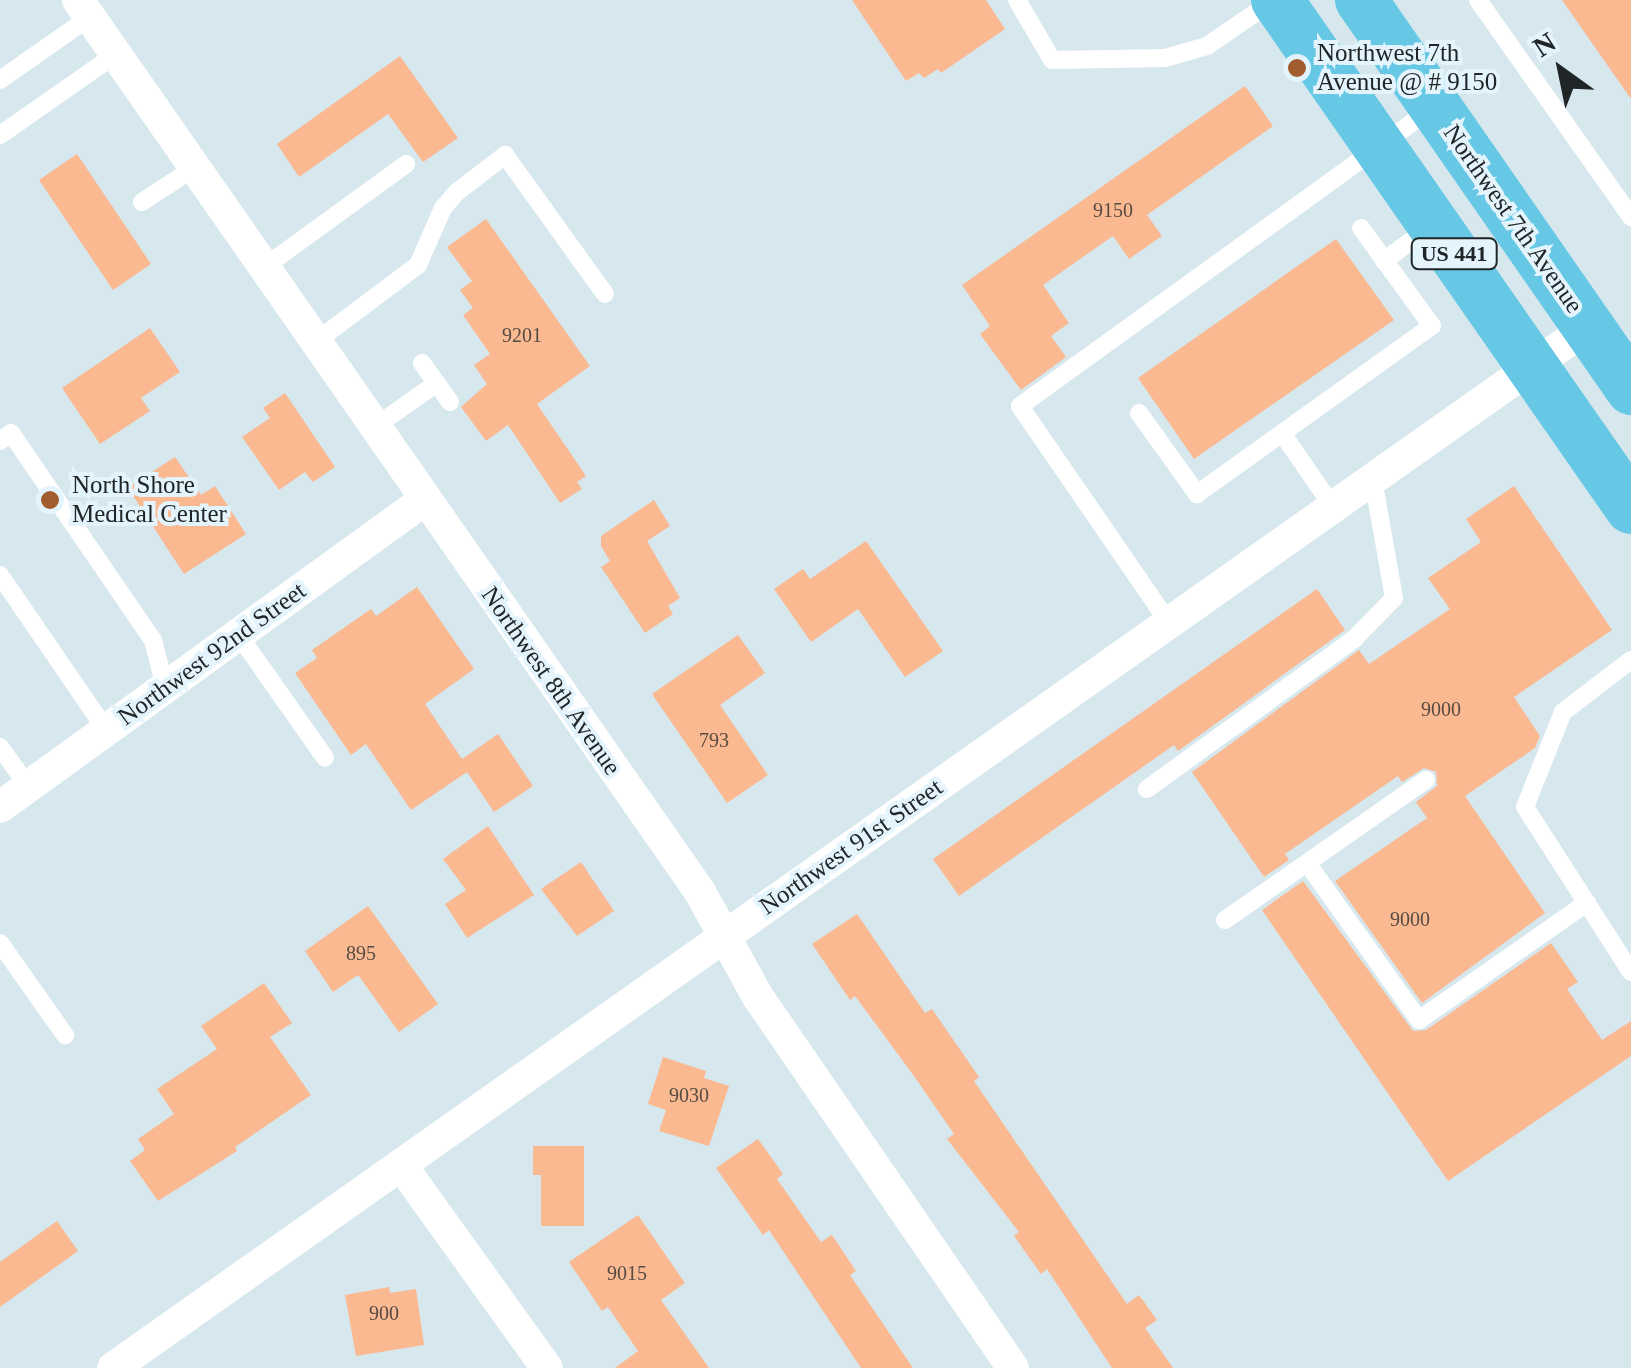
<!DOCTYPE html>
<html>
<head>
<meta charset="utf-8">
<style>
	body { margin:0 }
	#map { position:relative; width:1631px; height:1368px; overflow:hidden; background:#d7e7ee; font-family:"Times New Roman",serif }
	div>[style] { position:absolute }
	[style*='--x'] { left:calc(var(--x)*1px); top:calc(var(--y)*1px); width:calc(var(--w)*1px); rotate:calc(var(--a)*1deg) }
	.building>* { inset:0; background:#fab991 }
	.lane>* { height:18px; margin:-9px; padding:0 9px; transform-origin:9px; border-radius:9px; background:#fff }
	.street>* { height:32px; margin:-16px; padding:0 16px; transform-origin:16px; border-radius:16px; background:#fff }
	.primary>* { height:52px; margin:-26px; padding:0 26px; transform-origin:26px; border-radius:26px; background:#66c8e5 }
	.dots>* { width:28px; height:28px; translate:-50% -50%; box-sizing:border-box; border:5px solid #e4f4fc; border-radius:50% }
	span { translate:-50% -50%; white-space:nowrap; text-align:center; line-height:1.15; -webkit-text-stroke:8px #e4f4fc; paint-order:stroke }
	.number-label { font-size:20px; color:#564b42 }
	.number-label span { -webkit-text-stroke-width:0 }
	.shield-label span { padding:2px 8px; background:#e4f4fc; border:2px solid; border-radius:8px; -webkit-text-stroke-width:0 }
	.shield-label { font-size:22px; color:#202628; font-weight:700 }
	.poi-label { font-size:25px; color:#202628 }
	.left { translate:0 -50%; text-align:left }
	.street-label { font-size:25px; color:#202628 }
	.north { position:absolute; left:1511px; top:20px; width:100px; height:100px; -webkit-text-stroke:8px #e4f4fc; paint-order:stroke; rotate:327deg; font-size:28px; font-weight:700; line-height:40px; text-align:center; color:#202628 }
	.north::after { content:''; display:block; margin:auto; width:35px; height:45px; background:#202628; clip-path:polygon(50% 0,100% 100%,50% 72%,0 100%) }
</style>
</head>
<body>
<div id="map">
	<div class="building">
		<i style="clip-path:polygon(852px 0,986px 0,1005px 29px,941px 73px,938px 69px,924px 78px,919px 73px,906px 81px)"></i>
		<i style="clip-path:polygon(1562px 0,1631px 0,1631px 99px)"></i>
		<i style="clip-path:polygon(400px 56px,458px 138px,423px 162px,388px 114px,299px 177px,277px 144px)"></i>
		<i style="clip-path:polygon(1245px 86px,1273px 126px,1147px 215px,1162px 236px,1129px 259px,1113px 236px,1043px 285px,1069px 323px,1051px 336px,1066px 357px,1021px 390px,980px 334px,990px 326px,962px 285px)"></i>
		<i style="clip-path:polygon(77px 154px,151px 264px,113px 290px,39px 180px)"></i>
		<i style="clip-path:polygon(486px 219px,590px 366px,537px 404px,586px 476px,577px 482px,582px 489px,560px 503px,508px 425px,486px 441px,461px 407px,487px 384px,474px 365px,490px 354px,463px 315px,473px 308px,460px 290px,472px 281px,447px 247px)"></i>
		<i style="clip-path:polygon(1336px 239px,1394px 320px,1194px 459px,1138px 378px)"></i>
		<i style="clip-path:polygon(150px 328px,180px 372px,141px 398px,150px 411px,100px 444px,62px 388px)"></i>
		<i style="clip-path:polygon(285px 393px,335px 467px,313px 482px,305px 472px,279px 490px,242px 437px,270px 418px,263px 408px)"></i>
		<i style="clip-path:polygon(175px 457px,201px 495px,215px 486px,246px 534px,184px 574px,128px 488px)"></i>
		<i style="clip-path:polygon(1514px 486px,1612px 630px,1514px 697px,1540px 736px,1535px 748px,1465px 796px,1545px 913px,1422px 1003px,1335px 881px,1427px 818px,1416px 802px,1437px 786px,1436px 772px,1424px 768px,1402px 782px,1398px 776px,1285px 854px,1289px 860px,1264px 877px,1192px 772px,1359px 650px,1369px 664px,1450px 609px,1428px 578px,1481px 542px,1466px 519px)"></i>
		<i style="clip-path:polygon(654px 500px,670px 526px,647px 541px,680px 598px,668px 606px,673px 614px,645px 633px,601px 567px,610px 561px,601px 546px,601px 536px)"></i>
		<i style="clip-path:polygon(866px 541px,943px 651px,905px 677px,858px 609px,811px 642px,774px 589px,803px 569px,810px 579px)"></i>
		<i style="clip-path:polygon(417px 587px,474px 669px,425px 704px,462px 759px,498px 734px,533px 786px,494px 812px,467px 772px,411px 810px,366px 744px,351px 755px,295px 673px,317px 658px,312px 650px,371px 609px,376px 616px)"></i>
		<i style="clip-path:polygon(1317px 589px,1345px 630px,1178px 751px,1174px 745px,959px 896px,933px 859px)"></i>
		<i style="clip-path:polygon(738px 635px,765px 673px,720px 705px,768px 775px,727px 803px,652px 694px)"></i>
		<i style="clip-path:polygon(488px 826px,534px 895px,467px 938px,445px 904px,466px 890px,443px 859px)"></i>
		<i style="clip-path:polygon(581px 862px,614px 911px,577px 936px,541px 889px)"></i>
		<i style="clip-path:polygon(1303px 881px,1413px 1031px,1426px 1030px,1551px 943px,1578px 982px,1567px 989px,1602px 1040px,1631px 1021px,1631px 1056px,1448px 1181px,1262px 910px)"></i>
		<i style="clip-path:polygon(368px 906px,438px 1004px,399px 1032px,358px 975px,333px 992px,305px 951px)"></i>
		<i style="clip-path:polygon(857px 914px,925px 1013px,932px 1009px,979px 1077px,974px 1081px,1127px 1304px,1139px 1295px,1157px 1320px,1145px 1328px,1173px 1368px,1112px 1368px,1047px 1269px,1041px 1274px,1014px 1236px,1019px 1232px,947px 1139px,954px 1134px,914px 1076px,855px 996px,850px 1000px,812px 944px)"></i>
		<i style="clip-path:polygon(264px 983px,292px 1023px,270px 1037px,311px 1095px,235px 1147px,237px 1151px,158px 1201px,130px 1161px,145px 1150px,138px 1139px,174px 1114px,157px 1089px,217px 1049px,201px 1026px)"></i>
		<i style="clip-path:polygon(663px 1057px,706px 1071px,704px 1078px,729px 1086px,709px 1146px,659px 1131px,666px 1110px,648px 1104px)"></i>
		<i style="clip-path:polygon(758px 1139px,783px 1174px,777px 1179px,821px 1242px,832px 1235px,856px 1271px,850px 1275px,913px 1368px,861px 1368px,769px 1230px,763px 1235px,716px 1168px)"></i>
		<i style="clip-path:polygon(533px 1146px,584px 1146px,584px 1226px,541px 1226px,541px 1175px,533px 1175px)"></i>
		<i style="clip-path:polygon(638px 1215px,685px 1283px,661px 1300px,709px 1368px,615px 1368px,638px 1351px,608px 1307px,602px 1311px,569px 1262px)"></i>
		<i style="clip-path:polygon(57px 1221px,78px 1251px,0 1307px,0 1262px)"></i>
		<i style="clip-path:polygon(389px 1287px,390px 1293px,416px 1289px,424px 1345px,356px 1356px,345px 1295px)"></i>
	</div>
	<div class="lane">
		<i style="--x:1017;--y:0;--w:69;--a:59.7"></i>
		<i style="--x:1052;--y:60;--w:113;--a:-1"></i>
		<i style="--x:1165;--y:58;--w:44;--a:-15.9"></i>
		<i style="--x:1207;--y:46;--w:81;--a:-34.5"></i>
		<i style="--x:1478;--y:0;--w:266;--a:54.8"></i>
		<i style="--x:0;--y:80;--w:110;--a:-35"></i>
		<i style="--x:0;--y:135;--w:141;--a:-34.9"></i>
		<i style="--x:142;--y:202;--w:62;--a:-33.2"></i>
		<i style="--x:1384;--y:261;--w:55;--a:-36.9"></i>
		<i style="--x:263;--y:268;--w:177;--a:-36"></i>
		<i style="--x:314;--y:343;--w:130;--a:-36.9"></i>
		<i style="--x:418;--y:265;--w:62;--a:-66.3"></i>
		<i style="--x:443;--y:208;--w:21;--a:-49"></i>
		<i style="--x:457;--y:192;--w:61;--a:-37.6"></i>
		<i style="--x:505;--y:155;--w:171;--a:54.3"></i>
		<i style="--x:422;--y:363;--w:48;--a:54.3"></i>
		<i style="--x:1139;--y:413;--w:100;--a:54.4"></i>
		<i style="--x:1197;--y:494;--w:289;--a:-35.6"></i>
		<i style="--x:1432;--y:326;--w:121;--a:-125.9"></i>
		<i style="--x:373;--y:428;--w:78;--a:-35.1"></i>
		<i style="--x:1282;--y:433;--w:90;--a:55.4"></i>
		<i style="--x:0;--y:441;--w:14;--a:-36"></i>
		<i style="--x:11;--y:433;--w:251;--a:55.6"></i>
		<i style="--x:153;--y:640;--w:49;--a:75.7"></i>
		<i style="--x:0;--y:575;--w:188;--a:55.6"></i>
		<i style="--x:1169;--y:623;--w:263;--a:-124.5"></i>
		<i style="--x:1020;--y:406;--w:507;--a:-35.85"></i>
		<i style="--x:238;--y:634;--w:151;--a:54.9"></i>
		<i style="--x:1631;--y:660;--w:86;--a:142.6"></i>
		<i style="--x:1563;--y:712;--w:102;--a:111.8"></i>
		<i style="--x:1525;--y:807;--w:196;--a:57.3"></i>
		<i style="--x:0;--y:747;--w:48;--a:54.3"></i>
		<i style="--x:1147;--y:789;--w:256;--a:-35.9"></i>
		<i style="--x:1354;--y:639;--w:57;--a:-45.7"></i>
		<i style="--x:1394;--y:598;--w:121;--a:-100"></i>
		<i style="--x:1307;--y:863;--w:193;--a:54.5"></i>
		<i style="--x:1419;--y:1020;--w:205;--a:-34.9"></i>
		<i style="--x:1225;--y:920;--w:245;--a:-34.9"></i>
		<i style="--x:0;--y:943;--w:113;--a:54.8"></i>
	</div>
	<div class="street">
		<i style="--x:78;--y:0;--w:1087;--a:55.11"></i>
		<i style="--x:700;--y:892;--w:120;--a:61.1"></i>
		<i style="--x:758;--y:997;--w:450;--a:55.5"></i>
		<i style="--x:0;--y:807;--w:522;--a:-35.88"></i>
		<i style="--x:401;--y:1165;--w:250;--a:54.3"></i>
		<i style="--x:113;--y:1368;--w:1805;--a:-35.21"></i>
	</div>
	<div class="primary">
		<i style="--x:1277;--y:0;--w:619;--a:55.13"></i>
		<i style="--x:1361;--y:0;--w:474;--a:55.2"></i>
	</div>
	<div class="dots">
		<i style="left:1297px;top:68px;background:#a15d2e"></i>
		<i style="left:50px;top:500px;background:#a15d2e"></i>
	</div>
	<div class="number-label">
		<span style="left:1113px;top:210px">9150</span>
		<span style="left:522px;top:335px">9201</span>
		<span style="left:1441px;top:709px">9000</span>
		<span style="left:714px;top:740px">793</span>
		<span style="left:1410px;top:919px">9000</span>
		<span style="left:361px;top:953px">895</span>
		<span style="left:689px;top:1095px">9030</span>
		<span style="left:627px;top:1273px">9015</span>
		<span style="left:384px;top:1313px">900</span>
	</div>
	<div class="shield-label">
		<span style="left:1454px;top:254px">US 441</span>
	</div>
	<div class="poi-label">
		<span class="left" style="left:1317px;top:68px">Northwest 7th<br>Avenue @ # 9150</span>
		<span class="left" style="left:72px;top:500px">North Shore<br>Medical Center</span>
	</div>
	<div class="street-label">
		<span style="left:1513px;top:219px;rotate:55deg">Northwest 7th Avenue</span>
		<span style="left:212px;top:654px;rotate:-36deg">Northwest 92nd Street</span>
		<span style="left:551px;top:681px;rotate:55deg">Northwest 8th Avenue</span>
		<span style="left:851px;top:847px;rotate:-35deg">Northwest 91st Street</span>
	</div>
	<div class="north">N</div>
</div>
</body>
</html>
